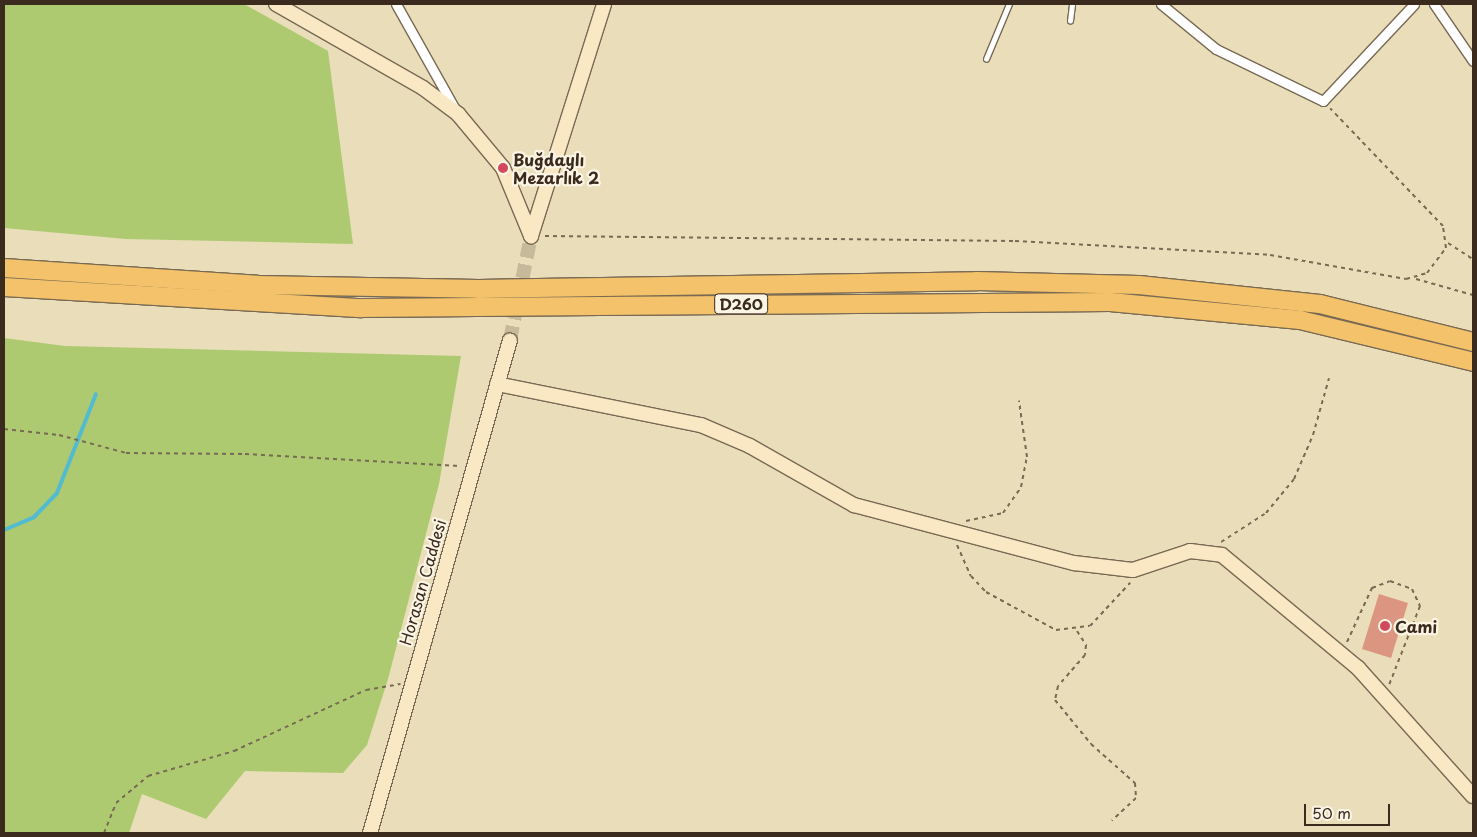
<!DOCTYPE html>
<html>
<head>
<meta charset="utf-8">
<style>
	body { margin:0 }
	#map { position:relative; width:1477px; height:837px; overflow:hidden; background:#e9deb9; font-family:"Playpen Sans",sans-serif }
	div>[style] { position:absolute }
	[style*='--x'] { left:calc(var(--x)*1px); top:calc(var(--y)*1px); width:calc(var(--w)*1px); rotate:calc(var(--a)*1deg) }
	.green>* { inset:0; background:#aeca70 }
	.stream>* { height:4px; margin:-2px; padding:0 2px; transform-origin:2px; border-radius:2px; background:#52bbcf }
	.building>* { inset:0; background:#db9580 }
	.secondary-tunnel>* { height:14px; margin-top:-7px; transform-origin:0; background:repeating-linear-gradient(90deg,#c6ba9a 0 14px,transparent 0 21px) }
	.path>* { height:2px; margin-top:-1px; transform-origin:0; background:repeating-linear-gradient(90deg,#786954 0 4px,transparent 0 8px) }
	.roads { filter:drop-shadow(1px 0 #786954) drop-shadow(-1px 0 #786954) drop-shadow(0 1px #786954) drop-shadow(0 -1px #786954) }
	.lane>* { height:4.5px; margin:-2.25px; padding:0 2.25px; transform-origin:2.25px; border-radius:2.25px; background:#fff }
	.street>* { height:9px; margin:-4.5px; padding:0 4.5px; transform-origin:4.5px; border-radius:4.5px; background:#fff }
	.secondary>* { height:14px; margin:-7px; padding:0 7px; transform-origin:7px; border-radius:7px; background:#fae7c3 }
	.highway>* { height:18px; margin:-9px; padding:0 9px; transform-origin:9px; border-radius:9px; background:#f3c26a }
	.dots>* { width:14px; height:14px; translate:-50% -50%; box-sizing:border-box; border:2px solid #fcf5e5; border-radius:50% }
	span { translate:-50% -50%; white-space:nowrap; text-align:center; line-height:1.15; -webkit-text-stroke:4.5px #fcf5e5; paint-order:stroke }
	.shield-label span { padding:1px 4px; background:#fcf5e5; border:1px solid; border-radius:4px; -webkit-text-stroke-width:0 }
	.shield-label { font-size:15px; color:#3b2a1e; font-weight:700 }
	.poi-label { font-size:16px; color:#3b2a1e; font-weight:700 }
	.left { translate:0 -50%; text-align:left }
	.street-label { font-size:16px; color:#3b2a1e }
	.frame { position:absolute; inset:0; border:5px solid #3b2a1e; pointer-events:none }
	.scale { position:absolute; left:1304px; top:804px; width:86px; height:22px; box-sizing:border-box; border:2px solid #3b2a1e; border-top:0; padding-left:6px; font-size:15px; line-height:18px; white-space:nowrap; color:#3b2a1e; -webkit-text-stroke:4px #fcf5e5; paint-order:stroke }
</style>
</head>
<body>
<div id="map">
	<div class="green">
		<i style="clip-path:polygon(4px 4px,244px 4px,328px 51px,353px 244px,126px 239px,4px 228px)"></i>
		<i style="clip-path:polygon(4px 338px,65px 346px,461px 356px,439px 484px,388px 679px,367px 745px,343px 773px,245px 771px,206px 819px,142px 794px,129px 833px,4px 833px)"></i>
	</div>
	<div class="stream">
		<i style="--x:4;--y:530;--w:33;--a:-23"></i>
		<i style="--x:34;--y:517;--w:33;--a:-46"></i>
		<i style="--x:57;--y:493;--w:106;--a:-68.5"></i>
	</div>
	<div class="building">
		<i style="clip-path:polygon(1379px 594px,1408px 603px,1391px 658px,1362px 649px)"></i>
	</div>
	<div class="secondary-tunnel">
		<i style="--x:510;--y:340;--w:106;--a:-78.6"></i>
	</div>
	<div class="path">
		<i style="--x:545;--y:236;--w:470;--a:0.6"></i>
		<i style="--x:1015;--y:241;--w:255;--a:3.1"></i>
		<i style="--x:1270;--y:255;--w:138;--a:10"></i>
		<i style="--x:1406;--y:279;--w:22;--a:-16"></i>
		<i style="--x:1427;--y:273;--w:31;--a:-53"></i>
		<i style="--x:1446;--y:248;--w:22;--a:-98"></i>
		<i style="--x:1443;--y:226;--w:163;--a:-133.8"></i>
		<i style="--x:1448;--y:243;--w:30;--a:33"></i>
		<i style="--x:1416;--y:279;--w:59;--a:15.7"></i>
		<i style="--x:4;--y:429;--w:55;--a:6.2"></i>
		<i style="--x:59;--y:435;--w:69;--a:15"></i>
		<i style="--x:126;--y:453;--w:119;--a:0.5"></i>
		<i style="--x:245;--y:454;--w:215;--a:3.2"></i>
		<i style="--x:966;--y:521;--w:38;--a:-12"></i>
		<i style="--x:1003;--y:513;--w:32;--a:-55"></i>
		<i style="--x:1021;--y:487;--w:31;--a:-79"></i>
		<i style="--x:1027;--y:457;--w:57;--a:-98.1"></i>
		<i style="--x:1221;--y:542;--w:54;--a:-32.8"></i>
		<i style="--x:1266;--y:513;--w:44;--a:-50.5"></i>
		<i style="--x:1294;--y:479;--w:48;--a:-66.6"></i>
		<i style="--x:1313;--y:435;--w:59;--a:-74.3"></i>
		<i style="--x:957;--y:545;--w:34;--a:66"></i>
		<i style="--x:971;--y:576;--w:22;--a:47"></i>
		<i style="--x:986;--y:592;--w:80;--a:28.5"></i>
		<i style="--x:1056;--y:630;--w:34;--a:-7"></i>
		<i style="--x:1090;--y:626;--w:59;--a:-47.1"></i>
		<i style="--x:1077;--y:631;--w:17;--a:57"></i>
		<i style="--x:1086;--y:645;--w:10;--a:96"></i>
		<i style="--x:1085;--y:655;--w:41;--a:131.1"></i>
		<i style="--x:1058;--y:686;--w:14;--a:102"></i>
		<i style="--x:1055;--y:700;--w:57;--a:50.7"></i>
		<i style="--x:1091;--y:744;--w:59;--a:41.6"></i>
		<i style="--x:1135;--y:783;--w:15;--a:86"></i>
		<i style="--x:1136;--y:798;--w:33;--a:137"></i>
		<i style="--x:1347;--y:642;--w:60;--a:-65.2"></i>
		<i style="--x:1372;--y:588;--w:19;--a:-21"></i>
		<i style="--x:1390;--y:581;--w:23;--a:20"></i>
		<i style="--x:1412;--y:589;--w:19;--a:65"></i>
		<i style="--x:1420;--y:606;--w:85;--a:111.4"></i>
		<i style="--x:104;--y:833;--w:32;--a:-68"></i>
		<i style="--x:116;--y:803;--w:42;--a:-40.2"></i>
		<i style="--x:148;--y:776;--w:90;--a:-16.2"></i>
		<i style="--x:234;--y:751;--w:145;--a:-24.8"></i>
		<i style="--x:366;--y:690;--w:35;--a:-10"></i>
	</div>
	<div class="roads">
		<div class="lane">
			<i style="--x:1070;--y:21;--w:17;--a:-83"></i>
			<i style="--x:986;--y:59;--w:60;--a:-67.3"></i>
		</div>
		<div class="street">
			<i style="--x:396;--y:4;--w:120;--a:60.7"></i>
			<i style="--x:1161;--y:4;--w:71;--a:39.3"></i>
			<i style="--x:1216;--y:49;--w:119;--a:25.9"></i>
			<i style="--x:1323;--y:101;--w:133;--a:-46.8"></i>
			<i style="--x:1434;--y:4;--w:69;--a:55.6"></i>
		</div>
		<div class="secondary">
			<i style="--x:276;--y:4;--w:169;--a:29.7"></i>
			<i style="--x:423;--y:88;--w:44;--a:36.6"></i>
			<i style="--x:458;--y:114;--w:70;--a:50.2"></i>
			<i style="--x:503;--y:168;--w:74;--a:67.6"></i>
			<i style="--x:531;--y:236;--w:243;--a:-72.5"></i>
			<i style="--x:497;--y:384;--w:208;--a:11.4"></i>
			<i style="--x:701;--y:425;--w:53;--a:23.2"></i>
			<i style="--x:750;--y:446;--w:120;--a:29.6"></i>
			<i style="--x:854;--y:505;--w:228;--a:14.8"></i>
			<i style="--x:1074;--y:563;--w:59;--a:6.8"></i>
			<i style="--x:1133;--y:570;--w:60;--a:-18.4"></i>
			<i style="--x:1190;--y:551;--w:32;--a:7"></i>
			<i style="--x:1222;--y:555;--w:177;--a:39.7"></i>
			<i style="--x:1358;--y:668;--w:172;--a:48.1"></i>
			<i style="--x:370;--y:833;--w:512;--a:-74.15"></i>
		</div>
		<div class="highway">
			<i style="--x:4;--y:268;--w:254;--a:3.8"></i>
			<i style="--x:257;--y:285;--w:222;--a:1"></i>
			<i style="--x:479;--y:289;--w:498;--a:-0.9"></i>
			<i style="--x:977;--y:281;--w:162;--a:1.4"></i>
			<i style="--x:1139;--y:285;--w:182;--a:6"></i>
			<i style="--x:1320;--y:304;--w:158;--a:13.9"></i>
			<i style="--x:4;--y:287;--w:358;--a:3.4"></i>
			<i style="--x:361;--y:308;--w:749;--a:-0.46"></i>
			<i style="--x:1110;--y:302;--w:191;--a:5.4"></i>
			<i style="--x:1300;--y:320;--w:178;--a:13.6"></i>
		</div>
	</div>
	<div class="dots">
		<i style="left:503px;top:168px;background:#d1495b"></i>
		<i style="left:1385px;top:626px;background:#d1495b"></i>
	</div>
	<div class="shield-label">
		<span style="left:741px;top:304px">D260</span>
	</div>
	<div class="poi-label">
		<span class="left" style="left:513px;top:168px">Buğdaylı<br>Mezarlık 2</span>
		<span class="left" style="left:1395px;top:626px">Cami</span>
	</div>
	<div class="street-label">
		<span style="left:422px;top:582px;rotate:-74deg">Horasan Caddesi</span>
	</div>
	<div class="frame"></div>
	<div class="scale">50 m</div>
</div>
</body>
</html>
